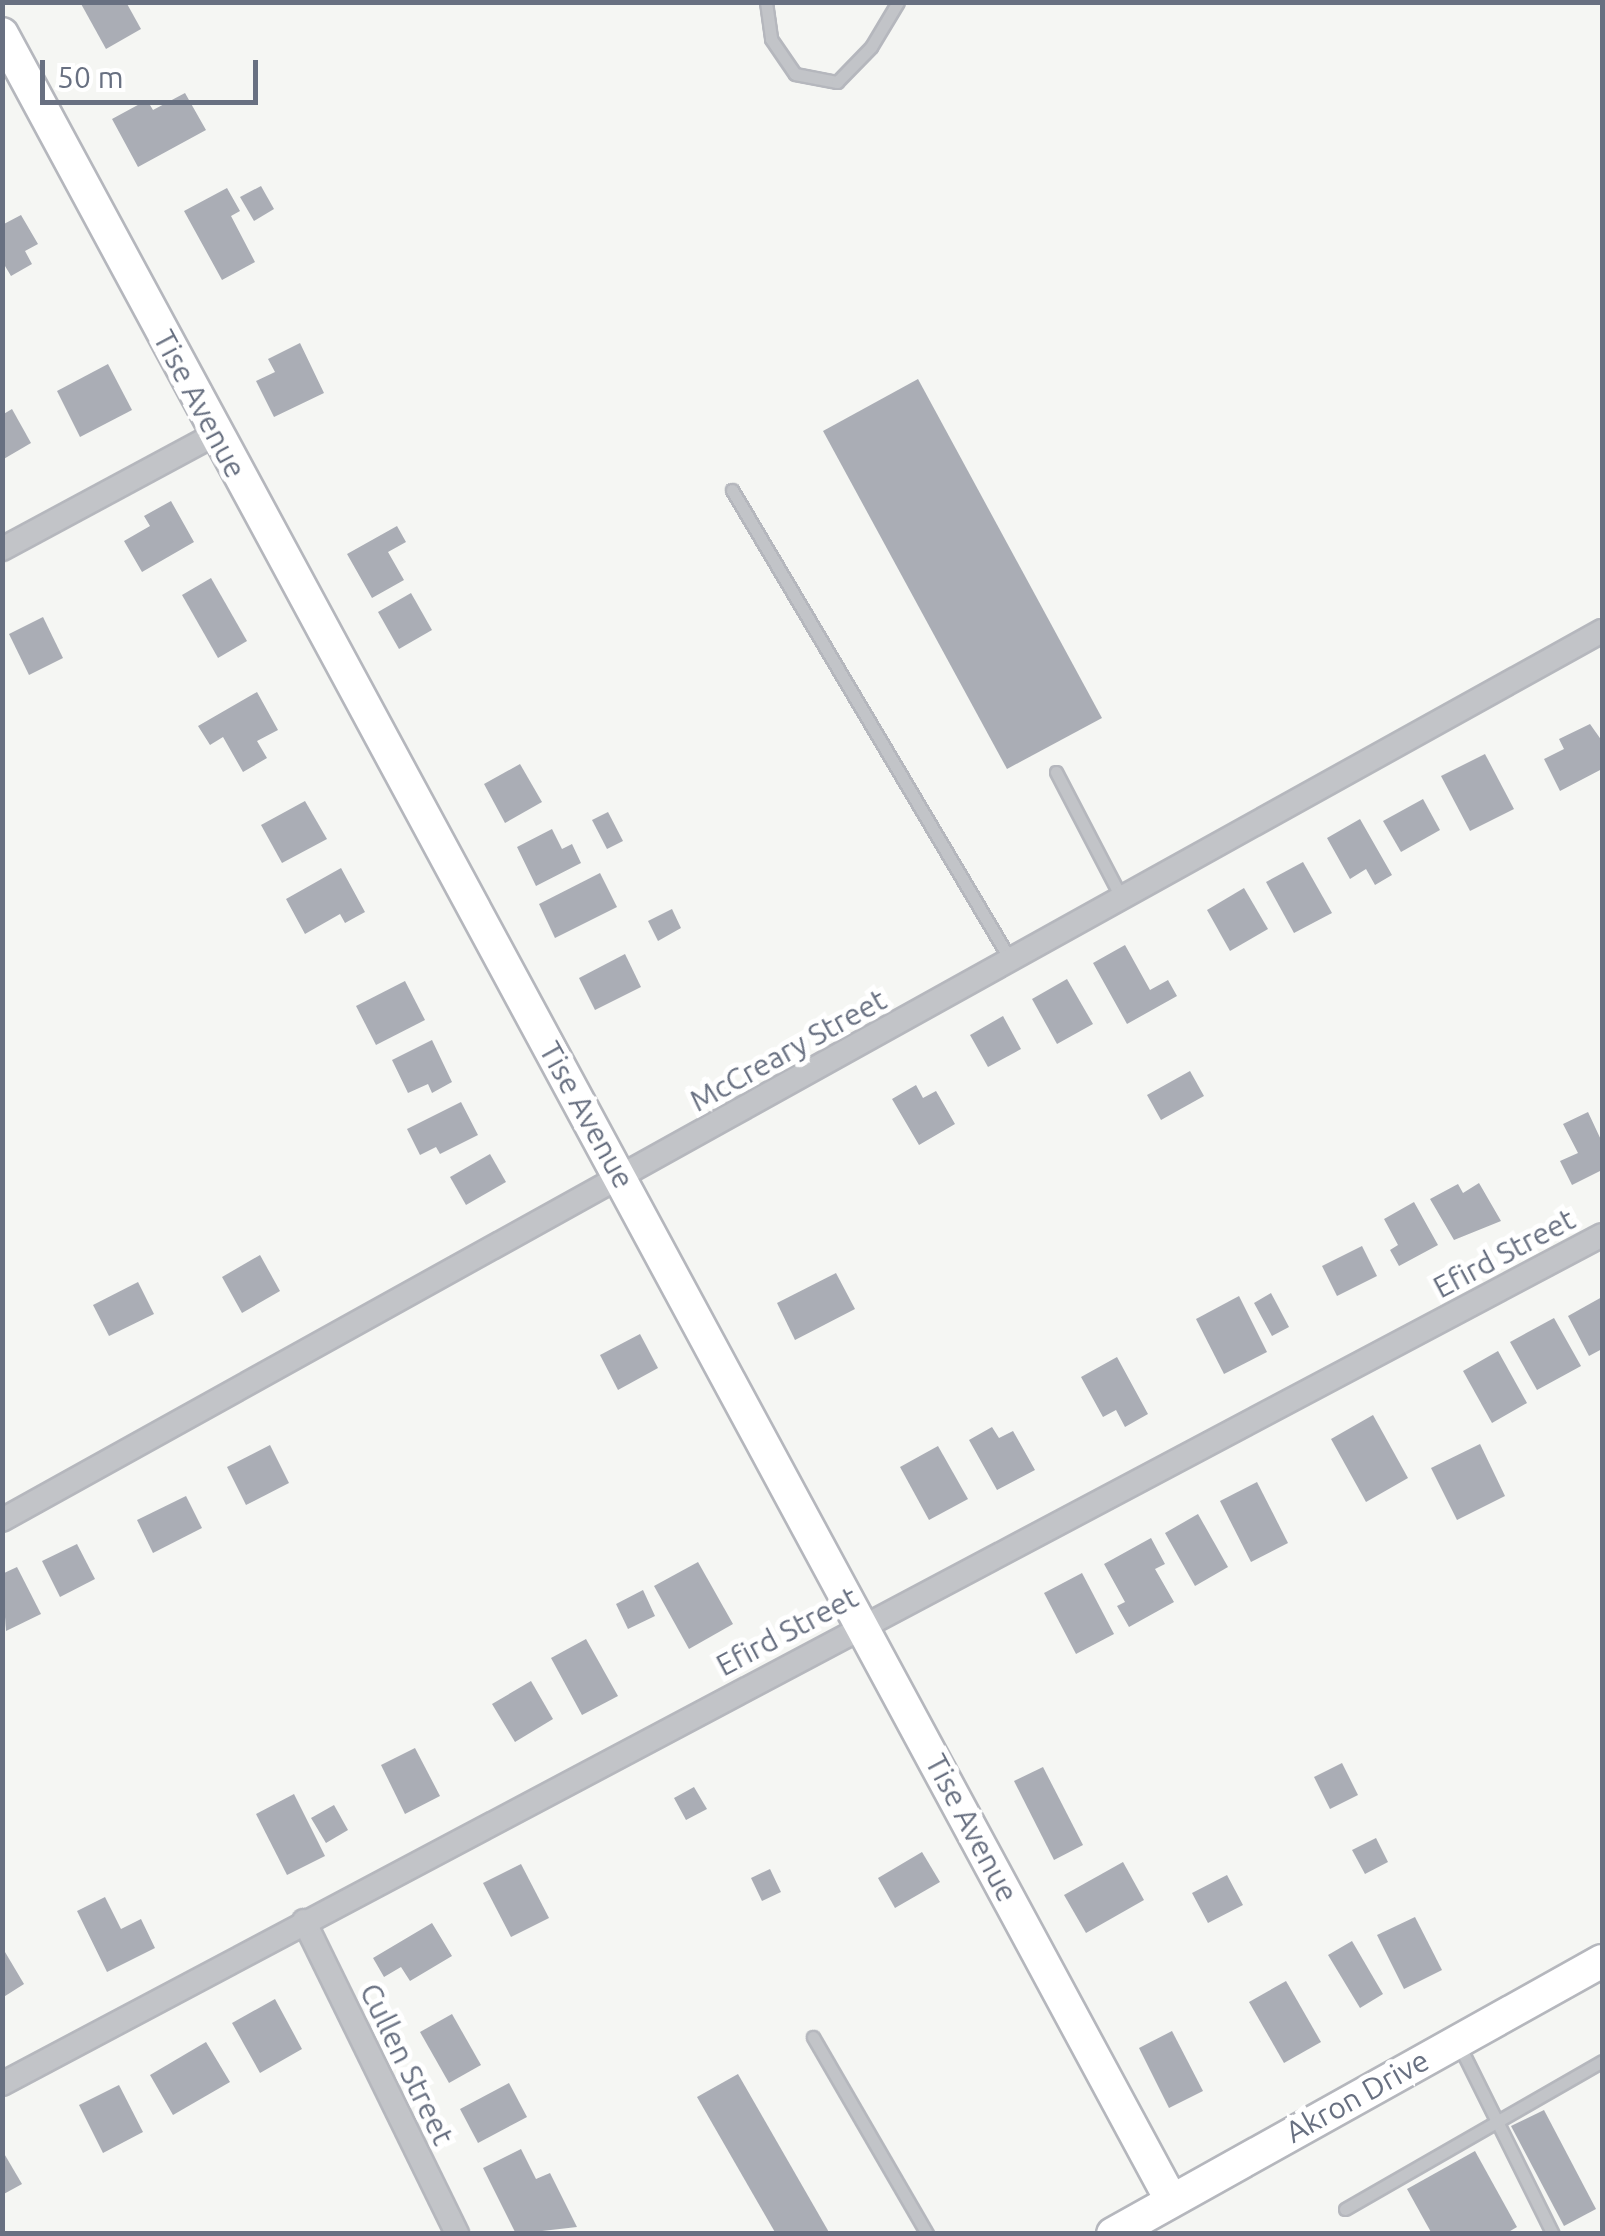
<!DOCTYPE html>
<html>
<head>
<meta charset="utf-8">
<style>
	body { margin:0 }
	#map { position:relative; width:1605px; height:2236px; overflow:hidden; background:#f5f6f3; font-family:Ubuntu,sans-serif }
	div>[style] { position:absolute }
	[style*='--x'] { left:calc(var(--x)*1px); top:calc(var(--y)*1px); width:calc(var(--w)*1px); rotate:calc(var(--a)*1deg) }
	.building>* { inset:0; background:#aaadb5 }
	.roads { filter:drop-shadow(2px 0 #b5b7bd) drop-shadow(-2px 0 #b5b7bd) drop-shadow(0 2px #b5b7bd) drop-shadow(0 -2px #b5b7bd) }
	.lane>* { height:11px; margin:-5.5px; padding:0 5.5px; transform-origin:5.5px; border-radius:5.5px; background:#c2c4c8 }
	.street>* { height:22px; margin:-11px; padding:0 11px; transform-origin:11px; border-radius:11px; background:#c2c4c8 }
	.secondary>* { height:32px; margin:-16px; padding:0 16px; transform-origin:16px; border-radius:16px; background:#fff }
	span { translate:-50% -50%; white-space:nowrap; text-align:center; line-height:1.15; -webkit-text-stroke:10px #fff; paint-order:stroke }
	.street-label { font-size:30px; color:#687081 }
	.frame { position:absolute; inset:0; border:5px solid #687081; pointer-events:none }
	.scale { position:absolute; left:40px; top:60px; width:218px; height:45px; box-sizing:border-box; border:5px solid #687081; border-top:0; padding-left:12px; font-size:30px; line-height:35px; white-space:nowrap; color:#687081; -webkit-text-stroke:8px #fff; paint-order:stroke }
</style>
</head>
<body>
<div id="map">
	<div class="building">
		<i style="clip-path:polygon(80px 2px,126px 2px,141px 29px,106px 49px)"></i>
		<i style="clip-path:polygon(185px 93px,206px 130px,138px 167px,112px 119px,147px 100px,153px 110px)"></i>
		<i style="clip-path:polygon(261px 186px,274px 209px,254px 221px,240px 197px)"></i>
		<i style="clip-path:polygon(227px 188px,240px 211px,231px 216px,255px 262px,222px 280px,184px 211px)"></i>
		<i style="clip-path:polygon(21px 215px,38px 244px,25px 251px,32px 264px,11px 276px,2px 261px,2px 225px)"></i>
		<i style="clip-path:polygon(300px 343px,324px 393px,274px 417px,256px 381px,275px 372px,268px 359px)"></i>
		<i style="clip-path:polygon(108px 364px,132px 410px,80px 437px,57px 391px)"></i>
		<i style="clip-path:polygon(918px 379px,1102px 718px,1007px 769px,823px 431px)"></i>
		<i style="clip-path:polygon(12px 409px,31px 443px,2px 460px,2px 415px)"></i>
		<i style="clip-path:polygon(171px 501px,194px 542px,142px 572px,124px 541px,150px 526px,144px 516px)"></i>
		<i style="clip-path:polygon(397px 526px,406px 542px,388px 552px,404px 580px,372px 598px,347px 554px)"></i>
		<i style="clip-path:polygon(211px 578px,247px 641px,218px 658px,182px 595px)"></i>
		<i style="clip-path:polygon(411px 593px,432px 630px,399px 649px,378px 612px)"></i>
		<i style="clip-path:polygon(43px 617px,63px 658px,29px 675px,9px 634px)"></i>
		<i style="clip-path:polygon(257px 692px,278px 730px,257px 741px,267px 758px,243px 772px,223px 737px,210px 745px,198px 726px)"></i>
		<i style="clip-path:polygon(1590px 724px,1602px 741px,1602px 769px,1560px 791px,1544px 759px,1564px 749px,1559px 739px)"></i>
		<i style="clip-path:polygon(1485px 754px,1514px 809px,1470px 831px,1441px 776px)"></i>
		<i style="clip-path:polygon(520px 764px,542px 802px,505px 823px,484px 784px)"></i>
		<i style="clip-path:polygon(1423px 799px,1440px 830px,1401px 852px,1383px 821px)"></i>
		<i style="clip-path:polygon(305px 801px,327px 839px,282px 863px,261px 825px)"></i>
		<i style="clip-path:polygon(608px 812px,623px 841px,607px 849px,592px 820px)"></i>
		<i style="clip-path:polygon(1360px 819px,1392px 875px,1375px 885px,1366px 869px,1350px 879px,1327px 838px)"></i>
		<i style="clip-path:polygon(552px 829px,562px 849px,572px 844px,581px 863px,536px 886px,517px 847px)"></i>
		<i style="clip-path:polygon(1303px 862px,1332px 913px,1294px 933px,1266px 882px)"></i>
		<i style="clip-path:polygon(341px 868px,365px 912px,345px 923px,340px 914px,305px 934px,286px 899px)"></i>
		<i style="clip-path:polygon(600px 873px,617px 907px,555px 938px,539px 904px)"></i>
		<i style="clip-path:polygon(1244px 888px,1268px 929px,1230px 951px,1207px 910px)"></i>
		<i style="clip-path:polygon(672px 909px,681px 928px,658px 941px,648px 921px)"></i>
		<i style="clip-path:polygon(1125px 945px,1150px 990px,1168px 980px,1177px 996px,1127px 1024px,1093px 963px)"></i>
		<i style="clip-path:polygon(625px 954px,641px 987px,595px 1010px,579px 978px)"></i>
		<i style="clip-path:polygon(1067px 979px,1093px 1024px,1057px 1044px,1032px 999px)"></i>
		<i style="clip-path:polygon(405px 981px,425px 1020px,376px 1045px,356px 1006px)"></i>
		<i style="clip-path:polygon(1003px 1016px,1021px 1049px,988px 1067px,970px 1035px)"></i>
		<i style="clip-path:polygon(432px 1040px,452px 1082px,432px 1093px,428px 1084px,408px 1093px,392px 1060px)"></i>
		<i style="clip-path:polygon(1190px 1071px,1204px 1096px,1161px 1120px,1147px 1095px)"></i>
		<i style="clip-path:polygon(916px 1085px,923px 1098px,936px 1091px,955px 1124px,919px 1145px,892px 1099px)"></i>
		<i style="clip-path:polygon(461px 1102px,478px 1135px,440px 1154px,436px 1147px,420px 1155px,407px 1129px)"></i>
		<i style="clip-path:polygon(1588px 1112px,1602px 1142px,1602px 1170px,1572px 1185px,1560px 1161px,1578px 1153px,1563px 1124px)"></i>
		<i style="clip-path:polygon(490px 1154px,506px 1182px,466px 1205px,450px 1177px)"></i>
		<i style="clip-path:polygon(1479px 1183px,1501px 1221px,1454px 1240px,1430px 1199px,1458px 1184px,1463px 1193px)"></i>
		<i style="clip-path:polygon(1414px 1202px,1438px 1245px,1399px 1266px,1390px 1250px,1398px 1245px,1384px 1219px)"></i>
		<i style="clip-path:polygon(1362px 1246px,1377px 1276px,1337px 1296px,1322px 1266px)"></i>
		<i style="clip-path:polygon(260px 1255px,280px 1291px,242px 1313px,222px 1277px)"></i>
		<i style="clip-path:polygon(836px 1273px,855px 1309px,795px 1340px,777px 1303px)"></i>
		<i style="clip-path:polygon(138px 1282px,154px 1314px,109px 1336px,93px 1305px)"></i>
		<i style="clip-path:polygon(1271px 1293px,1289px 1327px,1272px 1336px,1254px 1303px)"></i>
		<i style="clip-path:polygon(1239px 1296px,1267px 1352px,1224px 1374px,1196px 1319px)"></i>
		<i style="clip-path:polygon(1602px 1297px,1602px 1349px,1589px 1356px,1568px 1316px)"></i>
		<i style="clip-path:polygon(1554px 1318px,1581px 1366px,1537px 1390px,1510px 1342px)"></i>
		<i style="clip-path:polygon(640px 1334px,658px 1368px,618px 1390px,600px 1355px)"></i>
		<i style="clip-path:polygon(1498px 1351px,1527px 1403px,1492px 1423px,1463px 1371px)"></i>
		<i style="clip-path:polygon(1117px 1357px,1148px 1414px,1125px 1427px,1116px 1410px,1103px 1417px,1081px 1377px)"></i>
		<i style="clip-path:polygon(1373px 1415px,1408px 1478px,1366px 1502px,1331px 1439px)"></i>
		<i style="clip-path:polygon(992px 1427px,999px 1438px,1013px 1431px,1035px 1470px,997px 1490px,969px 1440px)"></i>
		<i style="clip-path:polygon(1480px 1444px,1505px 1496px,1457px 1520px,1431px 1468px)"></i>
		<i style="clip-path:polygon(270px 1445px,289px 1483px,246px 1505px,227px 1467px)"></i>
		<i style="clip-path:polygon(938px 1446px,968px 1499px,929px 1520px,900px 1467px)"></i>
		<i style="clip-path:polygon(1257px 1482px,1288px 1543px,1251px 1562px,1220px 1501px)"></i>
		<i style="clip-path:polygon(186px 1496px,202px 1528px,153px 1553px,137px 1520px)"></i>
		<i style="clip-path:polygon(1198px 1514px,1228px 1567px,1195px 1586px,1165px 1533px)"></i>
		<i style="clip-path:polygon(1151px 1538px,1165px 1564px,1155px 1569px,1174px 1602px,1129px 1627px,1117px 1606px,1125px 1602px,1104px 1564px)"></i>
		<i style="clip-path:polygon(77px 1544px,95px 1579px,60px 1597px,42px 1561px)"></i>
		<i style="clip-path:polygon(698px 1562px,733px 1624px,689px 1649px,654px 1586px)"></i>
		<i style="clip-path:polygon(17px 1567px,41px 1614px,6px 1631px,2px 1574px)"></i>
		<i style="clip-path:polygon(1082px 1573px,1114px 1634px,1076px 1654px,1044px 1593px)"></i>
		<i style="clip-path:polygon(643px 1590px,655px 1616px,628px 1629px,616px 1604px)"></i>
		<i style="clip-path:polygon(586px 1639px,618px 1696px,582px 1715px,551px 1658px)"></i>
		<i style="clip-path:polygon(531px 1681px,553px 1719px,515px 1742px,492px 1704px)"></i>
		<i style="clip-path:polygon(415px 1748px,440px 1796px,405px 1814px,381px 1765px)"></i>
		<i style="clip-path:polygon(1342px 1763px,1358px 1795px,1330px 1809px,1314px 1777px)"></i>
		<i style="clip-path:polygon(1043px 1767px,1083px 1845px,1054px 1860px,1014px 1781px)"></i>
		<i style="clip-path:polygon(694px 1787px,707px 1809px,686px 1820px,674px 1798px)"></i>
		<i style="clip-path:polygon(294px 1794px,325px 1856px,287px 1875px,256px 1814px)"></i>
		<i style="clip-path:polygon(334px 1805px,348px 1830px,326px 1843px,311px 1818px)"></i>
		<i style="clip-path:polygon(1376px 1838px,1388px 1862px,1365px 1874px,1352px 1850px)"></i>
		<i style="clip-path:polygon(922px 1852px,940px 1882px,895px 1908px,878px 1878px)"></i>
		<i style="clip-path:polygon(1123px 1862px,1144px 1900px,1086px 1933px,1064px 1895px)"></i>
		<i style="clip-path:polygon(521px 1864px,549px 1918px,511px 1937px,483px 1883px)"></i>
		<i style="clip-path:polygon(770px 1869px,781px 1892px,762px 1901px,751px 1878px)"></i>
		<i style="clip-path:polygon(1227px 1875px,1243px 1905px,1208px 1923px,1192px 1893px)"></i>
		<i style="clip-path:polygon(105px 1897px,121px 1929px,141px 1919px,155px 1948px,107px 1972px,77px 1911px)"></i>
		<i style="clip-path:polygon(1415px 1917px,1442px 1970px,1404px 1989px,1377px 1935px)"></i>
		<i style="clip-path:polygon(432px 1923px,452px 1956px,410px 1981px,401px 1967px,384px 1977px,373px 1958px)"></i>
		<i style="clip-path:polygon(1352px 1941px,1383px 1994px,1360px 2008px,1328px 1955px)"></i>
		<i style="clip-path:polygon(5px 1952px,24px 1984px,2px 1998px,2px 1954px)"></i>
		<i style="clip-path:polygon(1286px 1981px,1321px 2042px,1284px 2063px,1249px 2002px)"></i>
		<i style="clip-path:polygon(275px 1999px,302px 2049px,260px 2073px,232px 2023px)"></i>
		<i style="clip-path:polygon(452px 2014px,481px 2065px,449px 2083px,420px 2032px)"></i>
		<i style="clip-path:polygon(1172px 2031px,1203px 2091px,1169px 2108px,1139px 2048px)"></i>
		<i style="clip-path:polygon(206px 2042px,230px 2082px,173px 2115px,150px 2075px)"></i>
		<i style="clip-path:polygon(738px 2074px,830px 2234px,776px 2234px,697px 2097px)"></i>
		<i style="clip-path:polygon(509px 2083px,527px 2117px,478px 2143px,460px 2109px)"></i>
		<i style="clip-path:polygon(119px 2085px,143px 2132px,103px 2153px,79px 2105px)"></i>
		<i style="clip-path:polygon(1544px 2110px,1596px 2209px,1564px 2226px,1511px 2126px)"></i>
		<i style="clip-path:polygon(521px 2149px,536px 2179px,550px 2173px,577px 2227px,516px 2234px,483px 2168px)"></i>
		<i style="clip-path:polygon(2px 2150px,22px 2184px,2px 2195px)"></i>
		<i style="clip-path:polygon(1475px 2151px,1517px 2227px,1505px 2234px,1432px 2234px,1407px 2189px)"></i>
	</div>
	<div class="roads">
		<div class="lane">
			<i style="--x:766;--y:2;--w:37;--a:82"></i>
			<i style="--x:771;--y:39;--w:42;--a:55.6"></i>
			<i style="--x:795;--y:74;--w:43;--a:10.8"></i>
			<i style="--x:837;--y:82;--w:49;--a:-45.8"></i>
			<i style="--x:871;--y:47;--w:52;--a:-59"></i>
			<i style="--x:732;--y:490;--w:547;--a:59.36"></i>
			<i style="--x:1056;--y:772;--w:143;--a:62.5"></i>
			<i style="--x:813;--y:2037;--w:228;--a:59.9"></i>
			<i style="--x:1459;--y:2045;--w:211;--a:63.6"></i>
			<i style="--x:1345;--y:2209;--w:297;--a:-29.9"></i>
		</div>
		<div class="street">
			<i style="--x:2;--y:549;--w:243;--a:-28.3"></i>
			<i style="--x:2;--y:1520;--w:1830;--a:-29.06"></i>
			<i style="--x:304;--y:1921;--w:348;--a:63.9"></i>
			<i style="--x:2;--y:2084;--w:1811;--a:-27.95"></i>
		</div>
		<div class="secondary">
			<i style="--x:2;--y:34;--w:2459;--a:61.64"></i>
			<i style="--x:1113;--y:2234;--w:560;--a:-29.17"></i>
		</div>
	</div>
	<div class="street-label">
		<span style="left:200px;top:404px;rotate:62deg">Tise Avenue</span>
		<span style="left:788px;top:1050px;rotate:-29deg">McCreary Street</span>
		<span style="left:587px;top:1115px;rotate:61deg">Tise Avenue</span>
		<span style="left:1504px;top:1253px;rotate:-28deg">Efird Street</span>
		<span style="left:787px;top:1631px;rotate:-28deg">Efird Street</span>
		<span style="left:972px;top:1828px;rotate:62deg">Tise Avenue</span>
		<span style="left:407px;top:2064px;rotate:64deg">Cullen Street</span>
		<span style="left:1357px;top:2096px;rotate:-29deg">Akron Drive</span>
	</div>
	<div class="frame"></div>
	<div class="scale">50 m</div>
</div>
</body>
</html>
